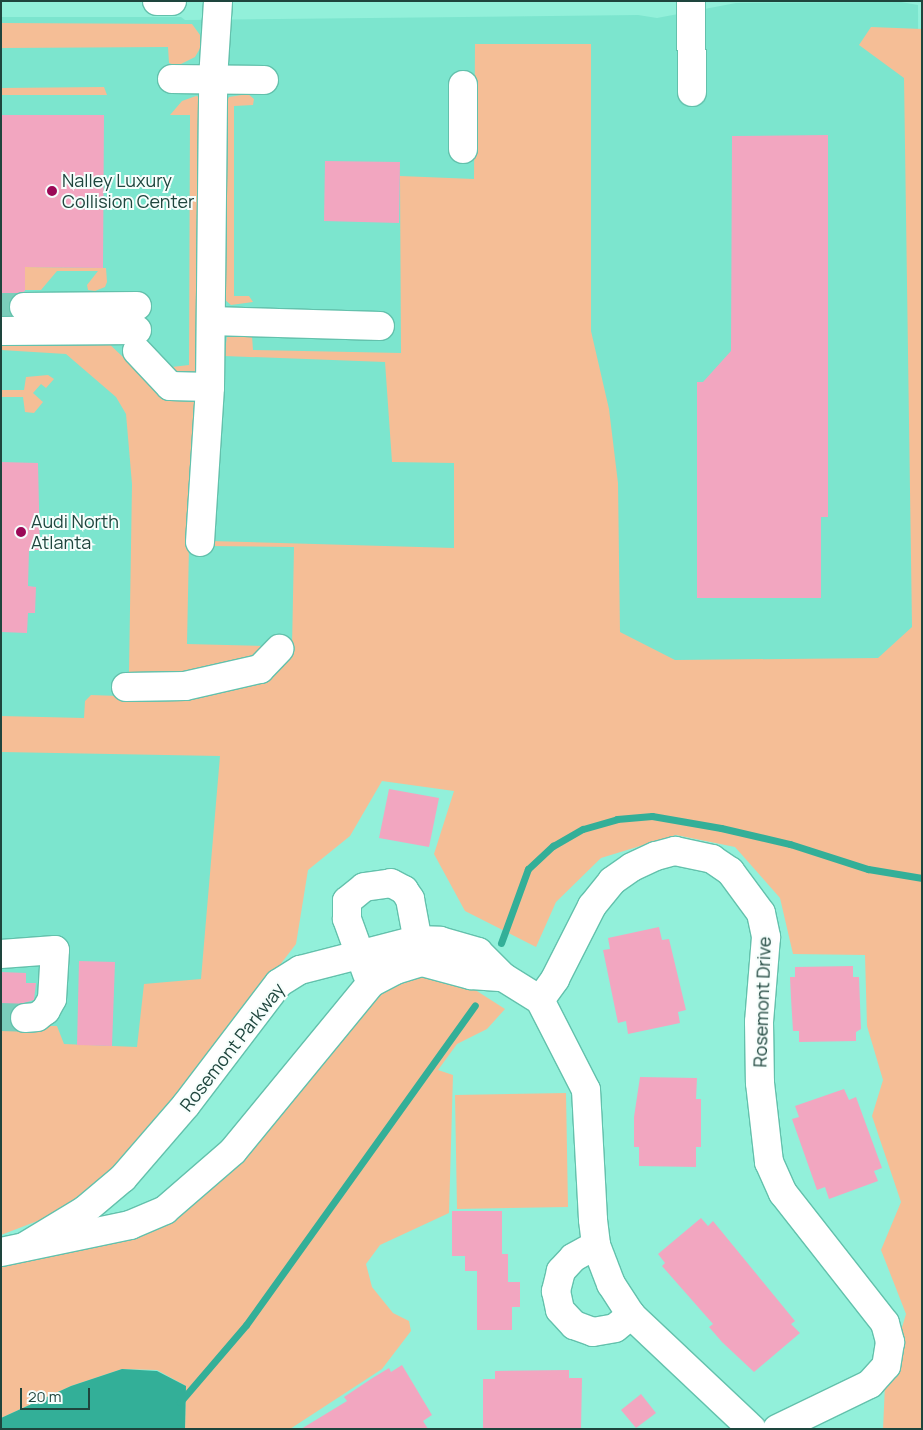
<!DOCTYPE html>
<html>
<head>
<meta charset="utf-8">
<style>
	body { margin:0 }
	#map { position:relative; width:923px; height:1430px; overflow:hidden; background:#92f0da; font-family:Manrope,sans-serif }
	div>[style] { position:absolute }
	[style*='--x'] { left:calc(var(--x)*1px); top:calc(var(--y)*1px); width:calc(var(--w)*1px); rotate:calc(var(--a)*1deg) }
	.built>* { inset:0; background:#7ce5ce }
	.green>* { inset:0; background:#f5be96 }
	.water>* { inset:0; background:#33af98 }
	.stream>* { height:7px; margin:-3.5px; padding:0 3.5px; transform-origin:3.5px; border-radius:3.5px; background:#33af98 }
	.building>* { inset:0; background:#f2a6c0 }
	.minor-tunnel>* { height:28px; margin-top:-14px; transform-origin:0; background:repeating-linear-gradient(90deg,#7bcebb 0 28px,transparent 0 42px) }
	.roads { filter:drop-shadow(1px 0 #63c1ac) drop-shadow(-1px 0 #63c1ac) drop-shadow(0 1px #63c1ac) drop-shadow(0 -1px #63c1ac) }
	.minor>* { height:28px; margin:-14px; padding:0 14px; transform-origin:14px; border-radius:14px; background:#fff }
	.dots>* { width:14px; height:14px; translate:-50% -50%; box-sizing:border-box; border:2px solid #f6fefc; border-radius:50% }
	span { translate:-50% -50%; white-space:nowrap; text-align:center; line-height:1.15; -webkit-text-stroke:4px #f6fefc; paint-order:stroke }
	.poi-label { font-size:18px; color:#1e453d }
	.left { translate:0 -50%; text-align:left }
	.street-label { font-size:18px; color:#1e453d }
	.frame { position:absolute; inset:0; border:2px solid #1e453d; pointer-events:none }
	.scale { position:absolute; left:20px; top:1388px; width:70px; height:22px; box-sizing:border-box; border:2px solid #1e453d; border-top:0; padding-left:6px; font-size:15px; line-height:18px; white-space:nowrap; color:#1e453d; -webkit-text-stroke:4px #f6fefc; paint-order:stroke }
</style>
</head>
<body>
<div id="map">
	<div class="built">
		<i style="clip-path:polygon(901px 2px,918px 5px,922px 906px,727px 798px,282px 771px,267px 950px,1px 1196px,1px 17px,181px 17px,185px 20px,638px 15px,657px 18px,736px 3px)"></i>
	</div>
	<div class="green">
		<i style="clip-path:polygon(1px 23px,192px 24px,200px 35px,202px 45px,195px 57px,177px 66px,169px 63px,168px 47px,1px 48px)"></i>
		<i style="clip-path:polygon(871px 27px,922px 29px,922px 1429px,883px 1429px,885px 1385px,906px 1314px,881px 1250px,901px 1202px,872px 1116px,883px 1080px,867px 1026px,865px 955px,793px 954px,780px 898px,735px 847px,676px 835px,601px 858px,556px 902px,536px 947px,465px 911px,434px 854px,454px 791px,382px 781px,350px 836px,308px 870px,296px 944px,142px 1145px,66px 1210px,1px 1235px,1px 1026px,57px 1026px,64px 1044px,137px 1047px,144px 984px,201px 979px,220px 756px,1px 752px,1px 716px,84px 718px,85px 701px,91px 695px,145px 697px,280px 663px,292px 646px,294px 547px,210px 546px,210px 541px,454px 548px,454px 463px,392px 462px,385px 362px,224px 356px,227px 337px,248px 334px,252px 336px,253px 350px,401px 353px,400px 176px,474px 179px,475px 44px,591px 44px,591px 331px,609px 409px,618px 483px,620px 632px,675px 660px,878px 658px,912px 627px,904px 78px,859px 45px)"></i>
		<i style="clip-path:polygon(104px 87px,107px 95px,1px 95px,1px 88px)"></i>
		<i style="clip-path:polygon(248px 94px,254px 99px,253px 105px,234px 106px,234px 296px,249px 296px,253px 302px,231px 305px,223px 298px,225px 105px,229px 97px)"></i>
		<i style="clip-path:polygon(196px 96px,200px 97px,197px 372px,171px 374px,172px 367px,189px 365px,190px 115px,170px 115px,182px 101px)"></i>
		<i style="clip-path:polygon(25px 267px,106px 268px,107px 282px,105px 287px,95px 291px,88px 290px,87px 285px,98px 271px,57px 271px,41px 290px,25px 290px)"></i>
		<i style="clip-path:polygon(1px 338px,103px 338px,167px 399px,197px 401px,189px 546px,187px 644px,266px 646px,262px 655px,165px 677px,135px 677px,129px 672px,132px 484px,126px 414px,116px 397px,66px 354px,1px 350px)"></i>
		<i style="clip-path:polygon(48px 375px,54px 379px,46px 388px,41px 384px,33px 393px,43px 402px,34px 413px,25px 412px,23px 397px,1px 397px,1px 390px,24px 390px,26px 377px)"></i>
		<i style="clip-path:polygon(403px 974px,455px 977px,505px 1009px,487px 1029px,457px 1044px,438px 1070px,453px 1075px,449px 1213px,380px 1245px,366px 1264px,372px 1287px,393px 1313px,409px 1321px,411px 1331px,382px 1369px,290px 1429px,185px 1429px,186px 1386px,157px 1370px,122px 1369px,71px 1386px,1px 1418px,1px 1266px,64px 1253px,133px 1230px,174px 1210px,365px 1001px)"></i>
		<i style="clip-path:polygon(566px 1093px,568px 1207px,457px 1209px,455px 1095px)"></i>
	</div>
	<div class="water">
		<i style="clip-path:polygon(122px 1369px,157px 1371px,186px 1386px,185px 1429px,1px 1429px,1px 1418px,71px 1386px)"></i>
	</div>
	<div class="stream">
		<i style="--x:501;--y:943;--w:79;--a:-70"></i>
		<i style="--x:528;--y:869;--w:34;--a:-43"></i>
		<i style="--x:553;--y:846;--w:34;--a:-30"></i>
		<i style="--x:583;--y:829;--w:35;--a:-16"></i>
		<i style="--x:617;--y:819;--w:35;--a:-5"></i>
		<i style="--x:652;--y:816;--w:70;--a:9.9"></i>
		<i style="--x:721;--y:828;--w:71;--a:13.1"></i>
		<i style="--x:790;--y:844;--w:82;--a:17.8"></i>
		<i style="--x:868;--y:869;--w:55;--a:9.5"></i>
		<i style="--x:180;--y:1402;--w:101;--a:-49.4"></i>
		<i style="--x:246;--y:1325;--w:393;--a:-54.4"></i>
	</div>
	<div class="building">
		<i style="clip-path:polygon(1px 115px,104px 115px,103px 268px,25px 267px,25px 291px,11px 299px,11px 315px,1px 315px)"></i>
		<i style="clip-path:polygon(828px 135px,828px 517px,821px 517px,821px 598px,697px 598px,697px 382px,703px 382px,731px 351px,732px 136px)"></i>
		<i style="clip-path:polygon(325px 161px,400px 162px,399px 223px,324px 221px)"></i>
		<i style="clip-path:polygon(1px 462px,38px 463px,40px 550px,29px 550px,28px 586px,36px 587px,35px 613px,28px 613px,27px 633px,1px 632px)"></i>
		<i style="clip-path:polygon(389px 789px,439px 798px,429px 847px,379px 838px)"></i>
		<i style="clip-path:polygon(659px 927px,662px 940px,669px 939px,686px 1010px,678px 1012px,680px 1023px,628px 1034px,626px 1021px,618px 1023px,603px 950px,610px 949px,608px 938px)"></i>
		<i style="clip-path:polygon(79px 961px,115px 962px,112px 1046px,77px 1045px)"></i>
		<i style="clip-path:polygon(853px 966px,853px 977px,859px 977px,861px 1029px,856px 1032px,856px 1041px,799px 1042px,799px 1031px,793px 1031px,791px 998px,790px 977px,795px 977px,795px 967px)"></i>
		<i style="clip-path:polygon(1px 972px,26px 973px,26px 983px,36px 983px,34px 1000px,17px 1005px,11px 1011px,12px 1026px,1px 1026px)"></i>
		<i style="clip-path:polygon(640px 1077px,697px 1078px,696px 1099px,701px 1099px,701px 1147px,696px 1147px,696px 1167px,639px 1166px,639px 1147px,634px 1147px,634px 1117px)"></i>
		<i style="clip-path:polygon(844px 1089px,849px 1100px,856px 1097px,882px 1168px,874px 1171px,878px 1181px,829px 1199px,825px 1187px,817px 1190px,792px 1119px,799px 1117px,795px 1106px)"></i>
		<i style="clip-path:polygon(452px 1211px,502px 1211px,502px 1254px,508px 1254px,508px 1282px,520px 1282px,520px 1307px,512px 1307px,512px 1330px,477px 1330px,477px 1271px,465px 1271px,465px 1256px,452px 1256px)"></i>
		<i style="clip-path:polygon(701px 1218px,708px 1226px,713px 1221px,795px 1321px,791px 1324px,800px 1333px,754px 1372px,722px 1342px,709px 1327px,713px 1324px,662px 1266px,665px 1263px,658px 1254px)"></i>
		<i style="clip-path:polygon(402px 1365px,432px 1415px,423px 1421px,428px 1429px,301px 1429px,347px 1401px,344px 1397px,371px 1379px,389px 1368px,391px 1372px)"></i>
		<i style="clip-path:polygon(569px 1370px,569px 1378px,582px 1378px,581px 1429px,483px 1429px,483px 1379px,495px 1379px,495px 1371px)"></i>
		<i style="clip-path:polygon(641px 1394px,656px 1413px,636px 1428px,621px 1410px)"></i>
	</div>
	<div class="minor-tunnel">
		<i style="--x:1;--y:307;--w:23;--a:0"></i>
		<i style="--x:1;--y:1017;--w:24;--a:2"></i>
	</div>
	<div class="roads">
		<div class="minor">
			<i style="--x:157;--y:1;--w:15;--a:0"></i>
			<i style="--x:691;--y:1;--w:91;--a:89.4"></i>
			<i style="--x:172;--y:79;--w:92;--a:0.6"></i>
			<i style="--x:463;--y:85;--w:64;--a:90"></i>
			<i style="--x:24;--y:307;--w:113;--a:-0.5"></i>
			<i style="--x:211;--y:321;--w:169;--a:1.7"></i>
			<i style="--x:1;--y:331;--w:136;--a:-0.4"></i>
			<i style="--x:137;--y:351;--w:48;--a:46.7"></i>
			<i style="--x:170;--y:386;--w:40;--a:1.4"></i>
			<i style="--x:200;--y:542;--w:155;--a:-86.3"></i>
			<i style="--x:210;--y:387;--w:308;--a:-89.4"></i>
			<i style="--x:213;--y:79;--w:78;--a:-86.3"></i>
			<i style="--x:126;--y:687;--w:59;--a:-1"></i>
			<i style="--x:185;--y:686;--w:77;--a:-12.8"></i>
			<i style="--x:260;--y:669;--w:28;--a:-46"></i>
			<i style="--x:1;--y:954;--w:54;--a:-4.2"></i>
			<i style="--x:55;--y:950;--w:49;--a:93.5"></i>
			<i style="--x:52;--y:999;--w:13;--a:119"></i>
			<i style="--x:46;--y:1010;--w:11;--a:142"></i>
			<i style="--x:37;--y:1017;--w:12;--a:175"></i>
			<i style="--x:367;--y:974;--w:59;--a:-110"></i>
			<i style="--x:347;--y:919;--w:18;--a:-90"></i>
			<i style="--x:347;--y:901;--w:22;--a:-39"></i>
			<i style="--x:364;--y:887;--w:27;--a:-8"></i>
			<i style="--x:391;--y:883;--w:15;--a:28"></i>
			<i style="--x:404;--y:890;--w:11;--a:56"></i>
			<i style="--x:410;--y:899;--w:60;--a:79.4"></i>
			<i style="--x:540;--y:1000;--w:26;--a:-54"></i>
			<i style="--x:555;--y:979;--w:82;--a:-63.1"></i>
			<i style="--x:592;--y:906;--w:32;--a:-51"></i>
			<i style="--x:612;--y:881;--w:24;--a:-35"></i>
			<i style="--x:632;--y:867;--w:26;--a:-25"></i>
			<i style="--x:656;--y:856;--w:20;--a:-15"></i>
			<i style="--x:675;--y:851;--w:38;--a:12"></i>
			<i style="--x:712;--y:859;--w:22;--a:34"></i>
			<i style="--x:730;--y:871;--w:52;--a:53.6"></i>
			<i style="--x:761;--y:913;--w:25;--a:78"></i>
			<i style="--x:766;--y:937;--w:85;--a:94.7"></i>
			<i style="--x:759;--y:1022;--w:61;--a:89.1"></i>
			<i style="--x:760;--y:1083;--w:80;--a:83.5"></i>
			<i style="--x:769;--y:1162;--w:34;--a:66"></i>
			<i style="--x:783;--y:1193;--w:165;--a:51.9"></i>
			<i style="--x:885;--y:1323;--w:20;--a:75"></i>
			<i style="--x:890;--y:1342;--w:24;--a:99"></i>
			<i style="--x:886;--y:1366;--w:24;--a:132"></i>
			<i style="--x:870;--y:1384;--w:103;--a:154.2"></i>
			<i style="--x:596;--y:1245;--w:26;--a:151"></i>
			<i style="--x:573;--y:1258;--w:18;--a:133"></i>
			<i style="--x:561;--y:1271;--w:21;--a:104"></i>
			<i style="--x:556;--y:1291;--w:19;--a:78"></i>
			<i style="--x:560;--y:1310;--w:21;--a:47"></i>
			<i style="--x:574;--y:1325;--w:20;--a:20"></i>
			<i style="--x:593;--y:1332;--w:22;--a:-10"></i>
			<i style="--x:615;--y:1328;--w:21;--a:-39"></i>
			<i style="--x:24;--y:1247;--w:71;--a:-31.2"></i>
			<i style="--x:85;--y:1210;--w:50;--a:-40.1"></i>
			<i style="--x:123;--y:1178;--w:96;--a:-49.2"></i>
			<i style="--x:186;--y:1105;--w:153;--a:-52.7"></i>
			<i style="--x:279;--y:983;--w:25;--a:-32"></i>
			<i style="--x:300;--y:970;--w:121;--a:-14.4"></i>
			<i style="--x:417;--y:940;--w:23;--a:2"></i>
			<i style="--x:440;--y:941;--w:40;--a:16"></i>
			<i style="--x:478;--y:952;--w:35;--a:45"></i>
			<i style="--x:503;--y:977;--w:44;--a:31.9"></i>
			<i style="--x:540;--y:1000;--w:101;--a:62.9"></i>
			<i style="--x:586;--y:1090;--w:130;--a:86.9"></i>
			<i style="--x:593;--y:1220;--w:25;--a:83"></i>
			<i style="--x:596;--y:1245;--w:42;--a:69"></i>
			<i style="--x:611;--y:1284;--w:37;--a:57"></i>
			<i style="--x:631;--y:1315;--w:166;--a:43.3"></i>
			<i style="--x:1;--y:1252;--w:132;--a:-11.8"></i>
			<i style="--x:130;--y:1225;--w:38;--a:-23"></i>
			<i style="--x:165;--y:1210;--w:90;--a:-40.9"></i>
			<i style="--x:233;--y:1151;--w:217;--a:-50.6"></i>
			<i style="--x:371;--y:983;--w:27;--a:-28"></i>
			<i style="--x:395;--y:970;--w:28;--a:-17"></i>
			<i style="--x:422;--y:962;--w:51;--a:14.9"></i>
			<i style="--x:471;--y:975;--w:32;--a:4"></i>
		</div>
	</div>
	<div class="dots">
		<i style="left:52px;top:191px;background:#9b0957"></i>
		<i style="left:21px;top:532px;background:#9b0957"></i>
	</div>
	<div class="poi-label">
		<span class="left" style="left:62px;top:191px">Nalley Luxury<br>Collision Center</span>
		<span class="left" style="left:31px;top:532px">Audi North<br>Atlanta</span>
	</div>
	<div class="street-label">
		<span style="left:762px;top:1002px;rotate:-88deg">Rosemont Drive</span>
		<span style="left:232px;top:1047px;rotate:-52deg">Rosemont Parkway</span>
	</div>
	<div class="frame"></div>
	<div class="scale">20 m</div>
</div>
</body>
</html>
